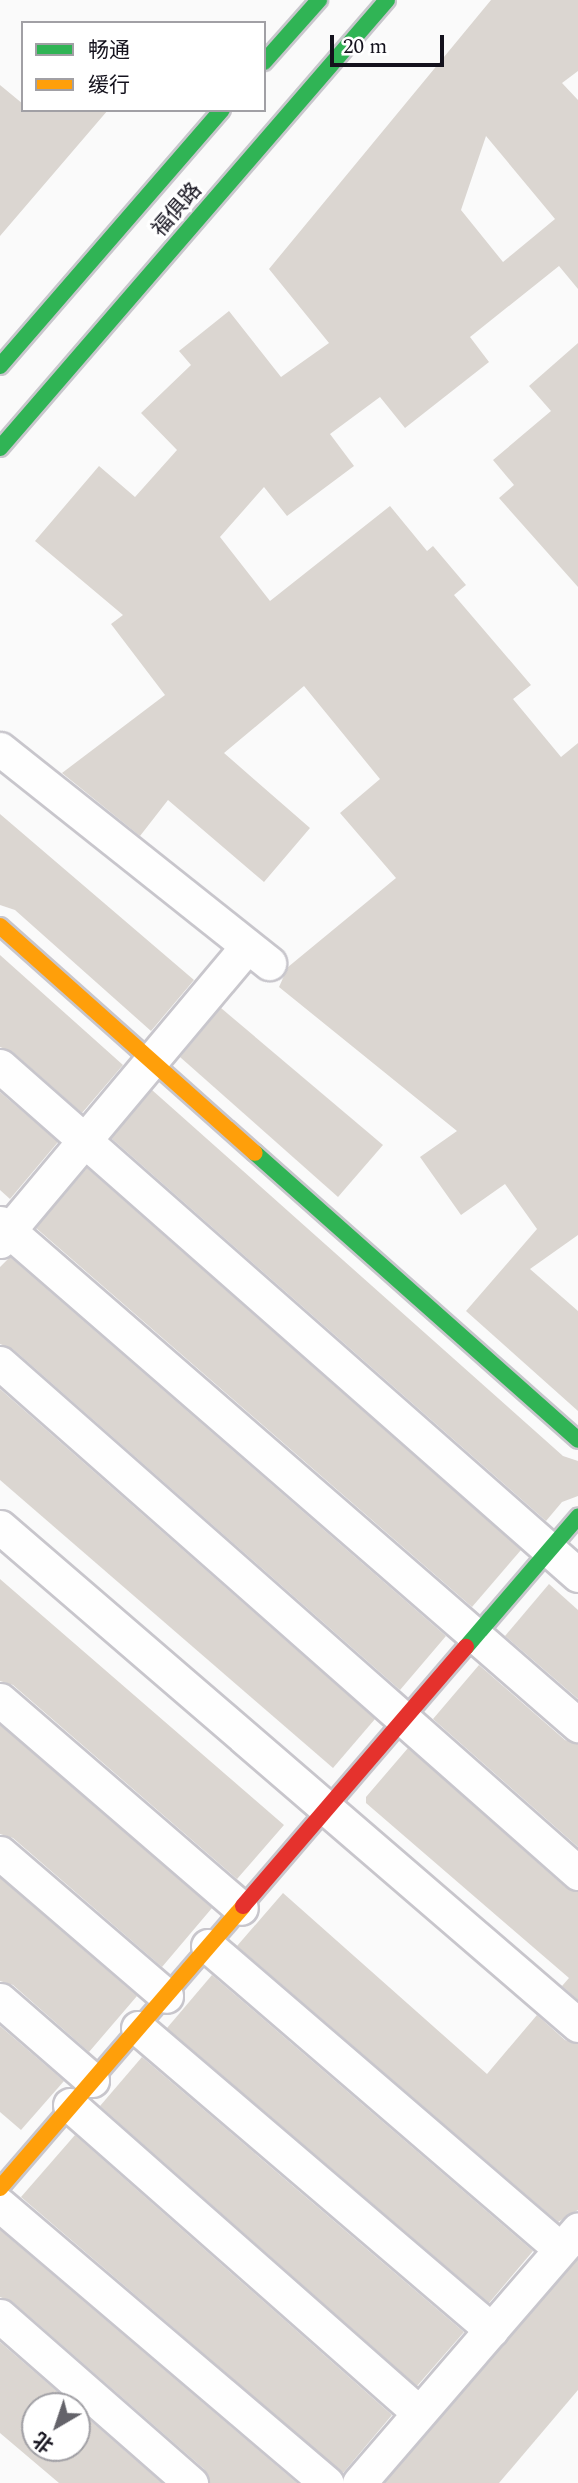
<!DOCTYPE html>
<html>
<head>
<meta charset="utf-8">
<style>
	body { margin:0 }
	#map { position:relative; width:578px; height:2483px; overflow:hidden; background:#fafafa; font-family:Spectral,"Noto Sans SC",serif }
	div>[style] { position:absolute }
	[style*='--x'] { left:calc(var(--x)*1px); top:calc(var(--y)*1px); width:calc(var(--w)*1px); rotate:calc(var(--a)*1deg) }
	.building>* { inset:0; background:#dbd6d1 }
	.roads { filter:drop-shadow(2px 0 #c8c6cc) drop-shadow(-2px 0 #c8c6cc) drop-shadow(0 2px #c8c6cc) drop-shadow(0 -2px #c8c6cc) }
	.street>* { height:33px; margin:-16.5px; padding:0 16.5px; transform-origin:16.5px; border-radius:16.5px; background:#fefefe }
	.fast>* { height:16px; margin:-8px; padding:0 8px; transform-origin:8px; border-radius:8px; background:#30b455 }
	.slow>* { height:16px; margin:-8px; padding:0 8px; transform-origin:8px; border-radius:8px; background:#ff9f0a }
	.jam>* { height:16px; margin:-8px; padding:0 8px; transform-origin:8px; border-radius:8px; background:#e5322d }
	span { translate:-50% -50%; white-space:nowrap; text-align:center; line-height:1.15; -webkit-text-stroke:6px #fff; paint-order:stroke }
	.street-label { font-size:21px; color:#14121d }
	.legend { position:absolute; left:21px; top:21px; width:245px; height:91px; box-sizing:border-box; background:#fff; border:2px solid #a1a0a5; margin:0; padding:9px 12px; list-style:none; font-size:21px; color:#14121d }
	.legend li { display:flex; align-items:center; gap:14px; height:35px }
	.legend b { width:35px; border:2px solid #a1a0a5 }
	.north { position:absolute; left:21px; top:2392px; width:70px; height:70px; box-sizing:border-box; background:#fff; border:2px solid #a1a0a5; border-radius:50%; rotate:219deg; font-size:19px; font-weight:700; line-height:28px; text-align:center; color:#14121d }
	.north::after { content:''; display:block; margin:auto; width:24px; height:32px; background:#64636a; clip-path:polygon(50% 0,100% 100%,50% 72%,0 100%) }
	.scale { position:absolute; left:330px; top:35px; width:114px; height:32px; box-sizing:border-box; border:4px solid #14121d; border-top:0; padding-left:9px; font-size:21px; line-height:24px; white-space:nowrap; color:#14121d; -webkit-text-stroke:5px #fff; paint-order:stroke }
</style>
</head>
<body>
<div id="map">
	<div class="building">
		<i style="clip-path:polygon(evenodd,491px 0,578px 0,578px 71px,562px 83px,578px 100px,578px 289px,559px 266px,470px 337px,489px 362px,405px 428px,380px 397px,330px 434px,354px 466px,287px 516px,264px 487px,220px 537px,270px 601px,390px 506px,427px 551px,433px 546px,466px 585px,454px 595px,531px 685px,513px 699px,561px 757px,578px 743px,578px 1235px,530px 1269px,578px 1311px,578px 1411px,466px 1311px,537px 1229px,505px 1184px,461px 1215px,420px 1157px,457px 1131px,279px 987px,288px 967px,396px 878px,340px 813px,380px 779px,304px 686px,224px 753px,310px 828px,264px 882px,168px 800px,140px 836px,62px 773px,165px 695px,111px 624px,123px 615px,35px 541px,99px 466px,135px 497px,177px 450px,141px 413px,191px 365px,179px 351px,229px 311px,281px 377px,329px 343px,269px 269px,491px 0,486px 136px,555px 219px,503px 262px,461px 210px,486px 136px)"></i>
		<i style="clip-path:polygon(0 85px,23px 104px,23px 110px,108px 110px,0 236px)"></i>
		<i style="clip-path:polygon(578px 343px,578px 587px,499px 498px,514px 485px,493px 460px,551px 411px,529px 386px)"></i>
		<i style="clip-path:polygon(0 814px,194px 980px,151px 1031px,15px 910px,0 905px)"></i>
		<i style="clip-path:polygon(0 955px,123px 1065px,82px 1113px,13px 1052px,0 1047px)"></i>
		<i style="clip-path:polygon(221px 1008px,383px 1145px,338px 1197px,180px 1057px)"></i>
		<i style="clip-path:polygon(152px 1090px,563px 1456px,578px 1461px,578px 1496px,562px 1502px,546px 1521px,111px 1138px)"></i>
		<i style="clip-path:polygon(0 1092px,58px 1142px,10px 1199px,0 1190px)"></i>
		<i style="clip-path:polygon(87px 1168px,521px 1550px,472px 1607px,36px 1228px)"></i>
		<i style="clip-path:polygon(10px 1257px,446px 1636px,400px 1690px,13px 1349px,0 1344px,0 1267px)"></i>
		<i style="clip-path:polygon(0 1389px,375px 1719px,333px 1768px,0 1480px)"></i>
		<i style="clip-path:polygon(0 1579px,284px 1825px,237px 1879px,13px 1685px,0 1681px)"></i>
		<i style="clip-path:polygon(549px 1584px,578px 1610px,578px 1699px,505px 1636px)"></i>
		<i style="clip-path:polygon(479px 1665px,565px 1740px,578px 1744px,578px 1847px,433px 1719px)"></i>
		<i style="clip-path:polygon(0 1725px,212px 1908px,162px 1967px,13px 1838px,0 1834px)"></i>
		<i style="clip-path:polygon(408px 1748px,565px 1887px,578px 1892px,578px 2000px,562px 1986px,569px 1978px,366px 1803px,366px 1797px)"></i>
		<i style="clip-path:polygon(0 1878px,137px 1996px,89px 2052px,13px 1985px,0 1981px)"></i>
		<i style="clip-path:polygon(283px 1893px,487px 2074px,537px 2015px,565px 2040px,578px 2044px,578px 2210px,558px 2222px,237px 1946px)"></i>
		<i style="clip-path:polygon(212px 1975px,533px 2251px,489px 2303px,167px 2028px)"></i>
		<i style="clip-path:polygon(0 2026px,64px 2081px,21px 2130px,0 2112px)"></i>
		<i style="clip-path:polygon(142px 2057px,464px 2332px,417px 2386px,100px 2106px)"></i>
		<i style="clip-path:polygon(75px 2135px,392px 2415px,343px 2473px,21px 2197px)"></i>
		<i style="clip-path:polygon(0 2230px,297px 2483px,210px 2483px,204px 2469px,13px 2302px,0 2297px)"></i>
		<i style="clip-path:polygon(578px 2258px,578px 2390px,499px 2483px,384px 2483px)"></i>
		<i style="clip-path:polygon(0 2342px,74px 2406px,35px 2406px,35px 2448px,77px 2448px,77px 2409px,162px 2483px,59px 2483px,0 2433px)"></i>
	</div>
	<div class="roads">
		<div class="street">
			<i style="--x:0;--y:749;--w:344;--a:38.5"></i>
			<i style="--x:0;--y:1066;--w:770;--a:41.37"></i>
			<i style="--x:0;--y:1223;--w:766;--a:40.97"></i>
			<i style="--x:0;--y:1241;--w:384;--a:-50"></i>
			<i style="--x:0;--y:1363;--w:771;--a:41.42"></i>
			<i style="--x:0;--y:1527;--w:763;--a:40.75"></i>
			<i style="--x:0;--y:1700;--w:318;--a:40.8"></i>
			<i style="--x:0;--y:1853;--w:219;--a:40.7"></i>
			<i style="--x:208;--y:1946;--w:464;--a:40.7"></i>
			<i style="--x:0;--y:2000;--w:122;--a:41"></i>
			<i style="--x:138;--y:2028;--w:465;--a:40.5"></i>
			<i style="--x:70;--y:2105;--w:465;--a:41.4"></i>
			<i style="--x:0;--y:2205;--w:429;--a:40.4"></i>
			<i style="--x:0;--y:2316;--w:254;--a:41.2"></i>
			<i style="--x:359;--y:2483;--w:335;--a:-49.2"></i>
		</div>
		<div class="fast">
			<i style="--x:264;--y:62;--w:83;--a:-48.4"></i>
			<i style="--x:0;--y:366;--w:339;--a:-49.1"></i>
			<i style="--x:0;--y:448;--w:592;--a:-49.18"></i>
			<i style="--x:255;--y:1153;--w:432;--a:41.6"></i>
			<i style="--x:466;--y:1647;--w:172;--a:-49.3"></i>
		</div>
		<div class="slow">
			<i style="--x:0;--y:926;--w:341;--a:41.7"></i>
			<i style="--x:0;--y:2188;--w:372;--a:-49.2"></i>
		</div>
		<div class="jam">
			<i style="--x:243;--y:1906;--w:342;--a:-49.3"></i>
		</div>
	</div>
	<div class="street-label">
		<span style="left:177px;top:210px;rotate:-49deg">福俱路</span>
	</div>
	<ul class="legend">
	<li><b style="height:9px;background:#30b455"></b>畅通</li>
	<li><b style="height:9px;background:#ff9f0a"></b>缓行</li>
	</ul>
	<div class="north">北</div>
	<div class="scale">20 m</div>
</div>
</body>
</html>
